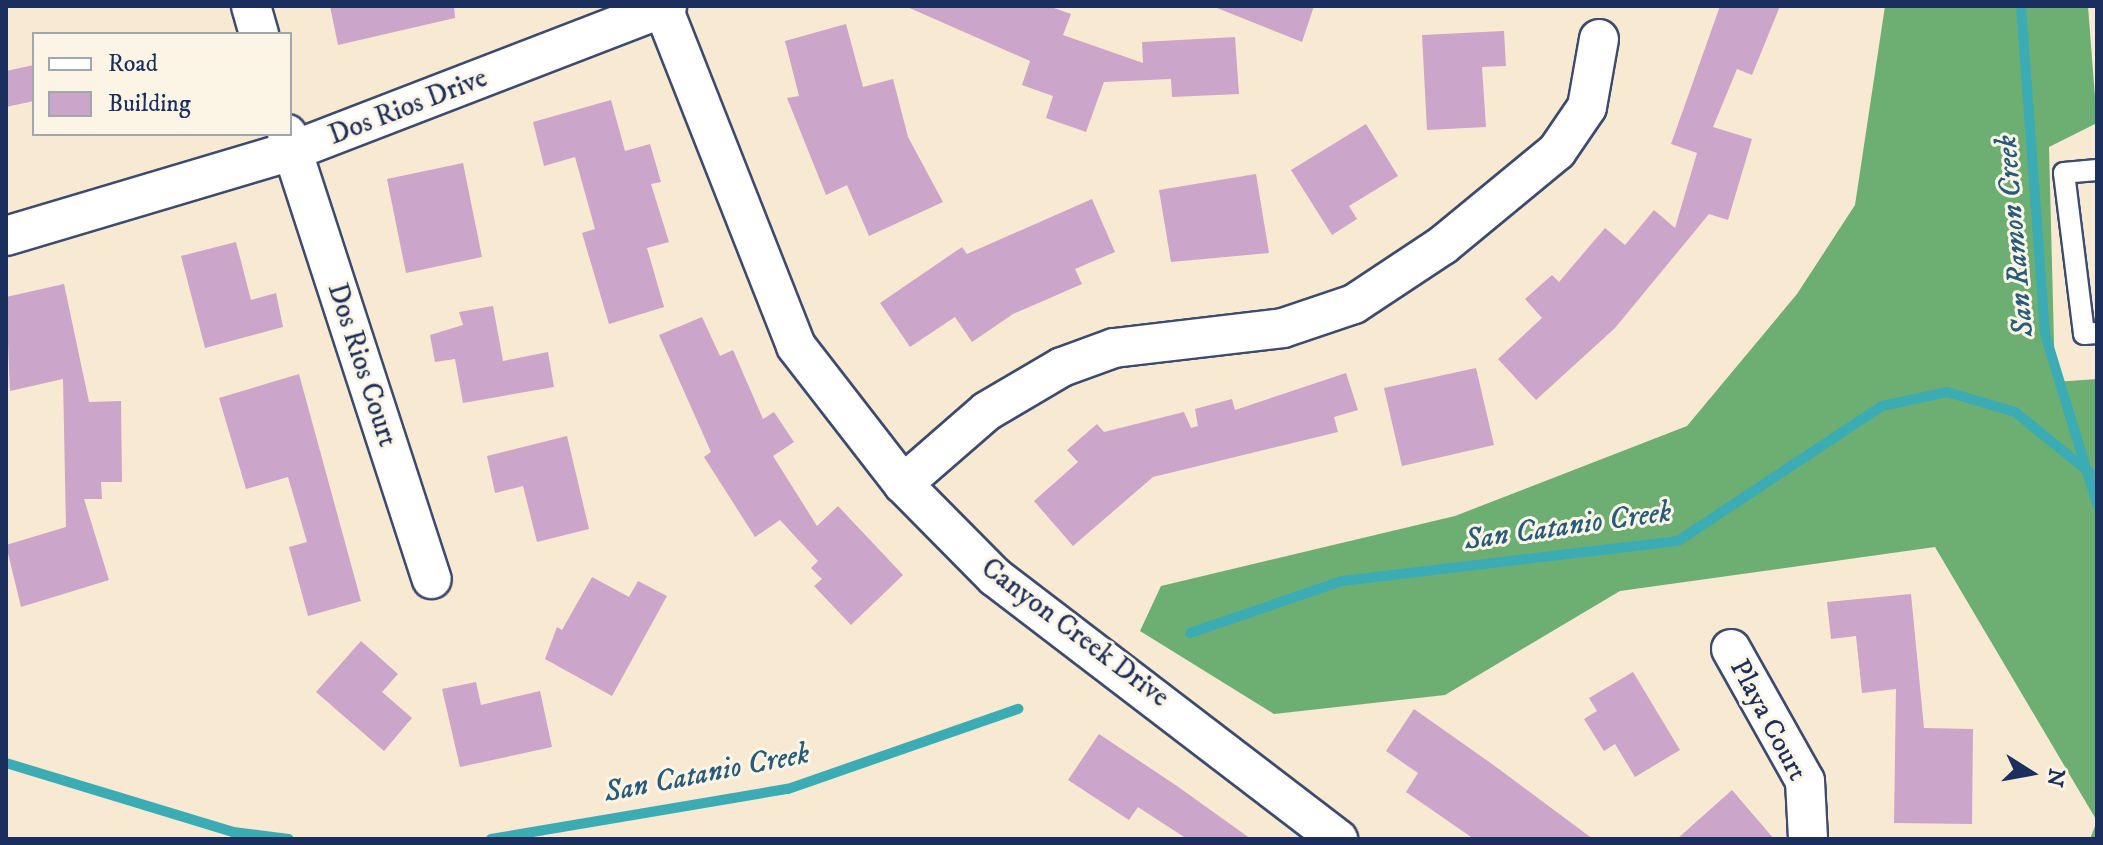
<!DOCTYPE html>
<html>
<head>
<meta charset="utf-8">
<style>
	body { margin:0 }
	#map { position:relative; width:2103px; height:845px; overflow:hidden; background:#f8e9d2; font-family:"IM FELL DW Pica",serif }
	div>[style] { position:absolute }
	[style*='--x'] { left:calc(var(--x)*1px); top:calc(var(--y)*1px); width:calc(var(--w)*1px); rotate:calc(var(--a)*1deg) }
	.forest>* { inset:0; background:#6daf72 }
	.stream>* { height:10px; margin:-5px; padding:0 5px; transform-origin:5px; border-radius:5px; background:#3bacb3 }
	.building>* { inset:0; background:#cca5ca }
	.roads { filter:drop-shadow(2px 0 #3c4b6f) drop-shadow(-2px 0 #3c4b6f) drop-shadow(0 2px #3c4b6f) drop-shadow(0 -2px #3c4b6f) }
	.service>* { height:20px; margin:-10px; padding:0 10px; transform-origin:10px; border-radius:10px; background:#fff }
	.minor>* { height:38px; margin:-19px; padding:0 19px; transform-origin:19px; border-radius:19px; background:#fff }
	span { translate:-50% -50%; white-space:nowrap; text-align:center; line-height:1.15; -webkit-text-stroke:6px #fcf5e5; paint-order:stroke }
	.street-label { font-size:28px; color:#1b2f5e }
	.water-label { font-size:30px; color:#265b7c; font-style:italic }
	.frame { position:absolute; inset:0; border:8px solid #1b2f5e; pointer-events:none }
	.legend { position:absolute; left:32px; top:32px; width:260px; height:104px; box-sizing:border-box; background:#fcf5e5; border:2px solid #a2a6af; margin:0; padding:10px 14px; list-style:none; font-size:24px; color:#1b2f5e }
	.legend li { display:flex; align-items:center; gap:16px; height:40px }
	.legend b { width:40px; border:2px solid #a2a6af }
	.north { position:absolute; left:1991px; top:733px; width:80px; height:80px; -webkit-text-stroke:6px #fcf5e5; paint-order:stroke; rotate:101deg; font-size:22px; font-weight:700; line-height:32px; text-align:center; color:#1b2f5e }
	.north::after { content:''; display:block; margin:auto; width:28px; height:36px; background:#1b2f5e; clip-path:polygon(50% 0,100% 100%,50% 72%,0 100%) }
</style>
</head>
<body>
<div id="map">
	<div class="forest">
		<i style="clip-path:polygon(1885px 6px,2088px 6px,2097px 123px,2049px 147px,2055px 382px,2097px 379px,2097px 839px,2090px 839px,2097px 821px,1935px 547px,1620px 591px,1445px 695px,1274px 714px,1140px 631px,1161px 586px,1455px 516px,1687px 426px,1797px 294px,1855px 205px)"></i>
	</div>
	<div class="stream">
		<i style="--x:2021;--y:6;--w:329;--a:85.8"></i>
		<i style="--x:2045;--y:334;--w:178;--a:73"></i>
		<i style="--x:1190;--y:633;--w:161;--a:-18.9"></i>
		<i style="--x:1342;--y:581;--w:338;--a:-6.8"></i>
		<i style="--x:1678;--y:541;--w:245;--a:-33.5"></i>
		<i style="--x:1882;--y:406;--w:66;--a:-12.2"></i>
		<i style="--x:1947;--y:392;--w:71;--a:16.4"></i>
		<i style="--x:2015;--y:412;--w:97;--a:39.1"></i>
		<i style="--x:6;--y:763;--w:237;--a:16.9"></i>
		<i style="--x:233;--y:832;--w:56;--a:7.1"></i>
		<i style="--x:491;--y:839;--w:301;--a:-9.6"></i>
		<i style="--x:788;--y:789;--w:244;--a:-19.2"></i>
	</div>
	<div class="building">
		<i style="clip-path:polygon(330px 6px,454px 6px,455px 18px,338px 45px)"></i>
		<i style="clip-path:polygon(905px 6px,1048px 6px,1071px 14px,1063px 35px,1143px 63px,1142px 42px,1235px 37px,1239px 94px,1172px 97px,1171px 79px,1104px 82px,1086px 132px,1046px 118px,1053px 96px,1022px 85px,1030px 61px)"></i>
		<i style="clip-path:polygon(1212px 6px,1314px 6px,1302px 42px)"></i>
		<i style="clip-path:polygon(1720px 6px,1780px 6px,1752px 75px,1737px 69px,1713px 127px,1752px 139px,1728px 220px,1709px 214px,1615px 328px,1536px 400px,1498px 359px,1542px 318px,1525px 299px,1552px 275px,1559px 282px,1605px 228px,1625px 245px,1654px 210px,1675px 228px,1697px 153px,1671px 144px)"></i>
		<i style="clip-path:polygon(846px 24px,863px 87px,893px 79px,908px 137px,943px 202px,869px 236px,847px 185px,826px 195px,787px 98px,799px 96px,785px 41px)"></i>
		<i style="clip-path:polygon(1504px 31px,1506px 66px,1482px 67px,1486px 127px,1427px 130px,1422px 35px)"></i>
		<i style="clip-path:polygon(34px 65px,34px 101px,6px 107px,6px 71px)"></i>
		<i style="clip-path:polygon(611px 100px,625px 151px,650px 144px,661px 182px,651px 184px,669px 242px,647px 248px,664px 307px,609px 324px,582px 233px,595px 229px,575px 157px,544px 166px,533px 122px)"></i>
		<i style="clip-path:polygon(1366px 124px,1398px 176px,1349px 206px,1357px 219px,1332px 235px,1291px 170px)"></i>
		<i style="clip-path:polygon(463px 163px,482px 257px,406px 273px,387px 179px)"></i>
		<i style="clip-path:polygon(1256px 174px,1269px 253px,1171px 262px,1159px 190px)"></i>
		<i style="clip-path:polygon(1092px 199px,1115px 252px,1075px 269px,1082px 284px,1013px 314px,972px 342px,955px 317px,910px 347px,880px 303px,962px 247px,967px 254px)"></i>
		<i style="clip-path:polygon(236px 242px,251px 300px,276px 293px,283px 327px,205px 348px,181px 256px)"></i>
		<i style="clip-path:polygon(64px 284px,89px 402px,121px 401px,122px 482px,101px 482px,102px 499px,84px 499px,109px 580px,21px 607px,6px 545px,66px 527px,63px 379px,10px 391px,6px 297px)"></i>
		<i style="clip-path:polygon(493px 306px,503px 361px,548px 352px,554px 387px,463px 403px,455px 359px,435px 362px,430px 335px,463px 325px,459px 312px)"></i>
		<i style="clip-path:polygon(702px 317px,720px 356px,733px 350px,763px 419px,774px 412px,794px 442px,773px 456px,817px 526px,838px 506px,903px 575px,851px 625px,814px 586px,822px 579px,811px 568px,818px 561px,780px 520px,755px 537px,704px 457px,711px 452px,659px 335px)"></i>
		<i style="clip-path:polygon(1476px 368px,1494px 445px,1402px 466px,1384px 388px)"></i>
		<i style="clip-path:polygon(1346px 373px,1358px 410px,1334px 417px,1338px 432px,1153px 477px,1073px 546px,1034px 501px,1078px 462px,1067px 450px,1097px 424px,1104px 432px,1184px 412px,1191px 428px,1198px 426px,1195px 409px,1232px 399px,1235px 410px)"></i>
		<i style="clip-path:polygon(299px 374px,361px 601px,308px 616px,289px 547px,307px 542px,288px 477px,246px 489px,219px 398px)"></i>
		<i style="clip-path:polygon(567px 436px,589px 529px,537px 542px,523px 486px,495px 493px,487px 456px)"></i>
		<i style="clip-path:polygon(592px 577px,629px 597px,638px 581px,667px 596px,612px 696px,545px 659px,557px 627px,562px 630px)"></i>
		<i style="clip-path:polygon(1911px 594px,1924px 728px,1973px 729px,1972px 824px,1894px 823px,1896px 689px,1862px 693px,1856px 636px,1831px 639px,1827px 602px)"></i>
		<i style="clip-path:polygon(361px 641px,398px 674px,382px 692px,412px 718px,384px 751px,316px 692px)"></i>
		<i style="clip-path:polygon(1633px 672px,1680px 750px,1635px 777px,1615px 744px,1604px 751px,1584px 719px,1597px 711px,1589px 698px)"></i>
		<i style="clip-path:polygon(476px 682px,481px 705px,540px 691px,552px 747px,460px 767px,442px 689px)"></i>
		<i style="clip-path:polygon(1414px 709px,1492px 764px,1593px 839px,1474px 839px,1406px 792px,1418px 773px,1386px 751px)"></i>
		<i style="clip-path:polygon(1099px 734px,1177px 786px,1251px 839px,1187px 839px,1138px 807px,1129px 820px,1068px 780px)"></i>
		<i style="clip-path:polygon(1732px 790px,1774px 839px,1677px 839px)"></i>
	</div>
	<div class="roads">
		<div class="service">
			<i style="--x:2097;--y:170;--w:33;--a:175"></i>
			<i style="--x:2064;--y:173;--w:162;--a:82.9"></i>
			<i style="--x:2084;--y:334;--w:13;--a:-4"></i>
		</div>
		<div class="minor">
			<i style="--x:251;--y:6;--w:29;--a:74"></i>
			<i style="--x:663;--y:8;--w:363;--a:68.5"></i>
			<i style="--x:796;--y:346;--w:175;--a:52.2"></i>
			<i style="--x:903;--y:484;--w:131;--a:45.3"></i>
			<i style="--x:995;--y:577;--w:432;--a:37.4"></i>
			<i style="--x:287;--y:134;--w:468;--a:72"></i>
			<i style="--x:6;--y:236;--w:298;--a:-16.6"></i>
			<i style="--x:292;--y:151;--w:402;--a:-21.1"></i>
			<i style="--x:903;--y:484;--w:111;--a:-41"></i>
			<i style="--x:987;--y:411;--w:87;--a:-30.4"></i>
			<i style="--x:1062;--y:367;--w:55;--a:-20.1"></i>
			<i style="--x:1114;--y:348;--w:170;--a:-6.7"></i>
			<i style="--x:1283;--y:328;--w:75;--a:-18.7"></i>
			<i style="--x:1354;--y:304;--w:107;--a:-33.5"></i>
			<i style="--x:1443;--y:245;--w:148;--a:-39.5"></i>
			<i style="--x:1557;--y:151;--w:53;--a:-55.7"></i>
			<i style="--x:1587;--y:107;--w:69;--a:-80"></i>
			<i style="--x:1731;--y:649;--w:151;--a:60.7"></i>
			<i style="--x:1805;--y:781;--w:58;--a:87"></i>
		</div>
	</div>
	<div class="street-label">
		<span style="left:408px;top:107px;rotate:-21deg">Dos Rios Drive</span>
		<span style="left:362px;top:365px;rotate:72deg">Dos Rios Court</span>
		<span style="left:1075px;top:633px;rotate:37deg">Canyon Creek Drive</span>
		<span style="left:1768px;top:720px;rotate:62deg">Playa Court</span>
	</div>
	<div class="water-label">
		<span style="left:2016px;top:236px;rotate:-95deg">San Ramon Creek</span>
		<span style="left:1568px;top:527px;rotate:-8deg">San Catanio Creek</span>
		<span style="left:707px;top:774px;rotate:-11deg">San Catanio Creek</span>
	</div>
	<div class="frame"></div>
	<ul class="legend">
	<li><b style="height:10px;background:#fff"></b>Road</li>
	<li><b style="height:22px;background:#cca5ca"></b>Building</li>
	</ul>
	<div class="north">N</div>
</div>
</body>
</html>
